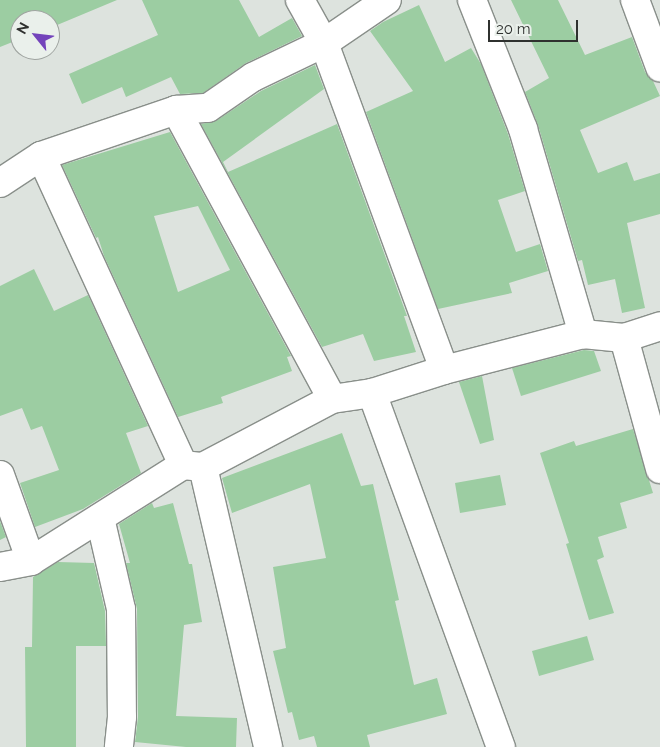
<!DOCTYPE html>
<html>
<head>
<meta charset="utf-8">
<style>
	body { margin:0 }
	#map { position:relative; width:660px; height:747px; overflow:hidden; background:#dde3de; font-family:Raleway,sans-serif }
	div>[style] { position:absolute }
	[style*='--x'] { left:calc(var(--x)*1px); top:calc(var(--y)*1px); width:calc(var(--w)*1px); rotate:calc(var(--a)*1deg) }
	.building>* { inset:0; background:#9ccda2 }
	.roads { filter:drop-shadow(1px 0 #898f8a) drop-shadow(-1px 0 #898f8a) drop-shadow(0 1px #898f8a) drop-shadow(0 -1px #898f8a) }
	.minor>* { height:28px; margin:-14px; padding:0 14px; transform-origin:14px; border-radius:14px; background:#fff }
	span { translate:-50% -50%; white-space:nowrap; text-align:center; line-height:1.15; -webkit-text-stroke:4.5px #eaf0eb; paint-order:stroke }
	.north { position:absolute; left:10px; top:10px; width:50px; height:50px; box-sizing:border-box; background:#eaf0eb; border:1px solid #9fa4a0; border-radius:50%; rotate:299deg; font-size:14px; font-weight:700; line-height:20px; text-align:center; color:#2f312f }
	.north::after { content:''; display:block; margin:auto; width:18px; height:22px; background:#7343bb; clip-path:polygon(50% 0,100% 100%,50% 72%,0 100%) }
	.scale { position:absolute; left:488px; top:20px; width:90px; height:22px; box-sizing:border-box; border:2px solid #2f312f; border-top:0; padding-left:6px; font-size:15px; line-height:18px; white-space:nowrap; color:#2f312f; -webkit-text-stroke:4px #eaf0eb; paint-order:stroke }
</style>
</head>
<body>
<div id="map">
	<div class="building">
		<i style="clip-path:polygon(0 0,117px 0,50px 28px,50px 20px,20px 20px,20px 39px,0 47px)"></i>
		<i style="clip-path:polygon(142px 0,239px 0,259px 37px,292px 18px,302px 36px,246px 63px,203px 93px,180px 94px,171px 77px,126px 97px,122px 87px,82px 104px,69px 74px,158px 35px)"></i>
		<i style="clip-path:polygon(511px 0,558px 0,585px 55px,632px 37px,645px 72px,653px 81px,660px 96px,580px 130px,598px 173px,627px 162px,634px 181px,660px 173px,660px 214px,627px 223px,645px 308px,622px 313px,615px 279px,588px 285px,582px 260px,578px 261px,538px 125px,525px 92px,549px 78px)"></i>
		<i style="clip-path:polygon(419px 5px,445px 62px,471px 48px,481px 64px,508px 134px,525px 191px,498px 200px,516px 252px,540px 244px,548px 271px,509px 283px,512px 293px,438px 309px,366px 112px,413px 91px,370px 31px,383px 22px)"></i>
		<i style="clip-path:polygon(315px 65px,324px 89px,223px 162px,228px 172px,337px 124px,407px 316px,404px 316px,416px 352px,374px 361px,363px 334px,322px 347px,201px 124px,216px 121px,261px 91px)"></i>
		<i style="clip-path:polygon(evenodd,170px 132px,291px 356px,287px 357px,292px 371px,221px 397px,223px 403px,178px 417px,104px 256px,98px 237px,96px 238px,62px 165px,170px 132px,198px 206px,230px 270px,178px 292px,154px 216px,198px 206px)"></i>
		<i style="clip-path:polygon(34px 269px,54px 311px,88px 295px,148px 426px,126px 433px,141px 473px,83px 509px,35px 527px,20px 483px,59px 470px,42px 426px,31px 430px,22px 408px,0 416px,0 286px)"></i>
		<i style="clip-path:polygon(584px 350px,594px 351px,601px 371px,521px 396px,512px 368px)"></i>
		<i style="clip-path:polygon(482px 376px,494px 440px,480px 444px,459px 382px)"></i>
		<i style="clip-path:polygon(633px 429px,653px 493px,620px 503px,627px 528px,598px 537px,604px 557px,597px 560px,614px 613px,589px 620px,566px 544px,569px 543px,540px 453px,574px 441px,576px 446px)"></i>
		<i style="clip-path:polygon(342px 433px,361px 486px,373px 484px,399px 600px,395px 601px,414px 685px,437px 678px,447px 714px,367px 735px,370px 747px,317px 747px,314px 736px,299px 740px,292px 712px,288px 713px,273px 651px,286px 648px,273px 567px,326px 558px,310px 484px,232px 513px,222px 478px)"></i>
		<i style="clip-path:polygon(500px 475px,506px 505px,460px 513px,455px 483px)"></i>
		<i style="clip-path:polygon(152px 503px,154px 508px,173px 503px,189px 564px,192px 564px,202px 622px,184px 625px,176px 716px,237px 718px,236px 747px,186px 747px,135px 742px,138px 717px,137px 609px,126px 563px,130px 563px,119px 524px)"></i>
		<i style="clip-path:polygon(0 521px,6px 537px,0 540px)"></i>
		<i style="clip-path:polygon(58px 562px,94px 563px,105px 611px,106px 646px,76px 646px,76px 747px,26px 747px,25px 647px,32px 647px,33px 577px)"></i>
		<i style="clip-path:polygon(587px 636px,594px 660px,539px 676px,532px 651px)"></i>
	</div>
	<div class="roads">
		<div class="minor">
			<i style="--x:300;--y:0;--w:49;--a:60.8"></i>
			<i style="--x:324;--y:43;--w:348;--a:69.8"></i>
			<i style="--x:472;--y:0;--w:139;--a:68.4"></i>
			<i style="--x:523;--y:129;--w:214;--a:73.7"></i>
			<i style="--x:635;--y:0;--w:72;--a:69.5"></i>
			<i style="--x:176;--y:110;--w:328;--a:61.6"></i>
			<i style="--x:41;--y:156;--w:340;--a:65.3"></i>
			<i style="--x:0;--y:183;--w:49;--a:-33.4"></i>
			<i style="--x:41;--y:156;--w:143;--a:-18.8"></i>
			<i style="--x:176;--y:110;--w:32;--a:-4"></i>
			<i style="--x:208;--y:108;--w:55;--a:-34.6"></i>
			<i style="--x:253;--y:77;--w:79;--a:-25.6"></i>
			<i style="--x:324;--y:43;--w:76;--a:-34.3"></i>
			<i style="--x:624;--y:338;--w:136;--a:74.6"></i>
			<i style="--x:372;--y:393;--w:377;--a:70"></i>
			<i style="--x:203;--y:467;--w:287;--a:76.9"></i>
			<i style="--x:0;--y:475;--w:91;--a:70.2"></i>
			<i style="--x:100;--y:518;--w:93;--a:77"></i>
			<i style="--x:121;--y:609;--w:108;--a:89.5"></i>
			<i style="--x:122;--y:717;--w:30;--a:96"></i>
			<i style="--x:0;--y:567;--w:32;--a:-11"></i>
			<i style="--x:31;--y:561;--w:180;--a:-32.3"></i>
			<i style="--x:183;--y:465;--w:20;--a:6"></i>
			<i style="--x:203;--y:467;--w:146;--a:-27.8"></i>
			<i style="--x:332;--y:399;--w:40;--a:-8.5"></i>
			<i style="--x:372;--y:393;--w:76;--a:-17.7"></i>
			<i style="--x:444;--y:370;--w:144;--a:-14.5"></i>
			<i style="--x:583;--y:334;--w:41;--a:5.6"></i>
			<i style="--x:624;--y:338;--w:38;--a:-18"></i>
		</div>
	</div>
	<div class="north">N</div>
	<div class="scale">20 m</div>
</div>
</body>
</html>
